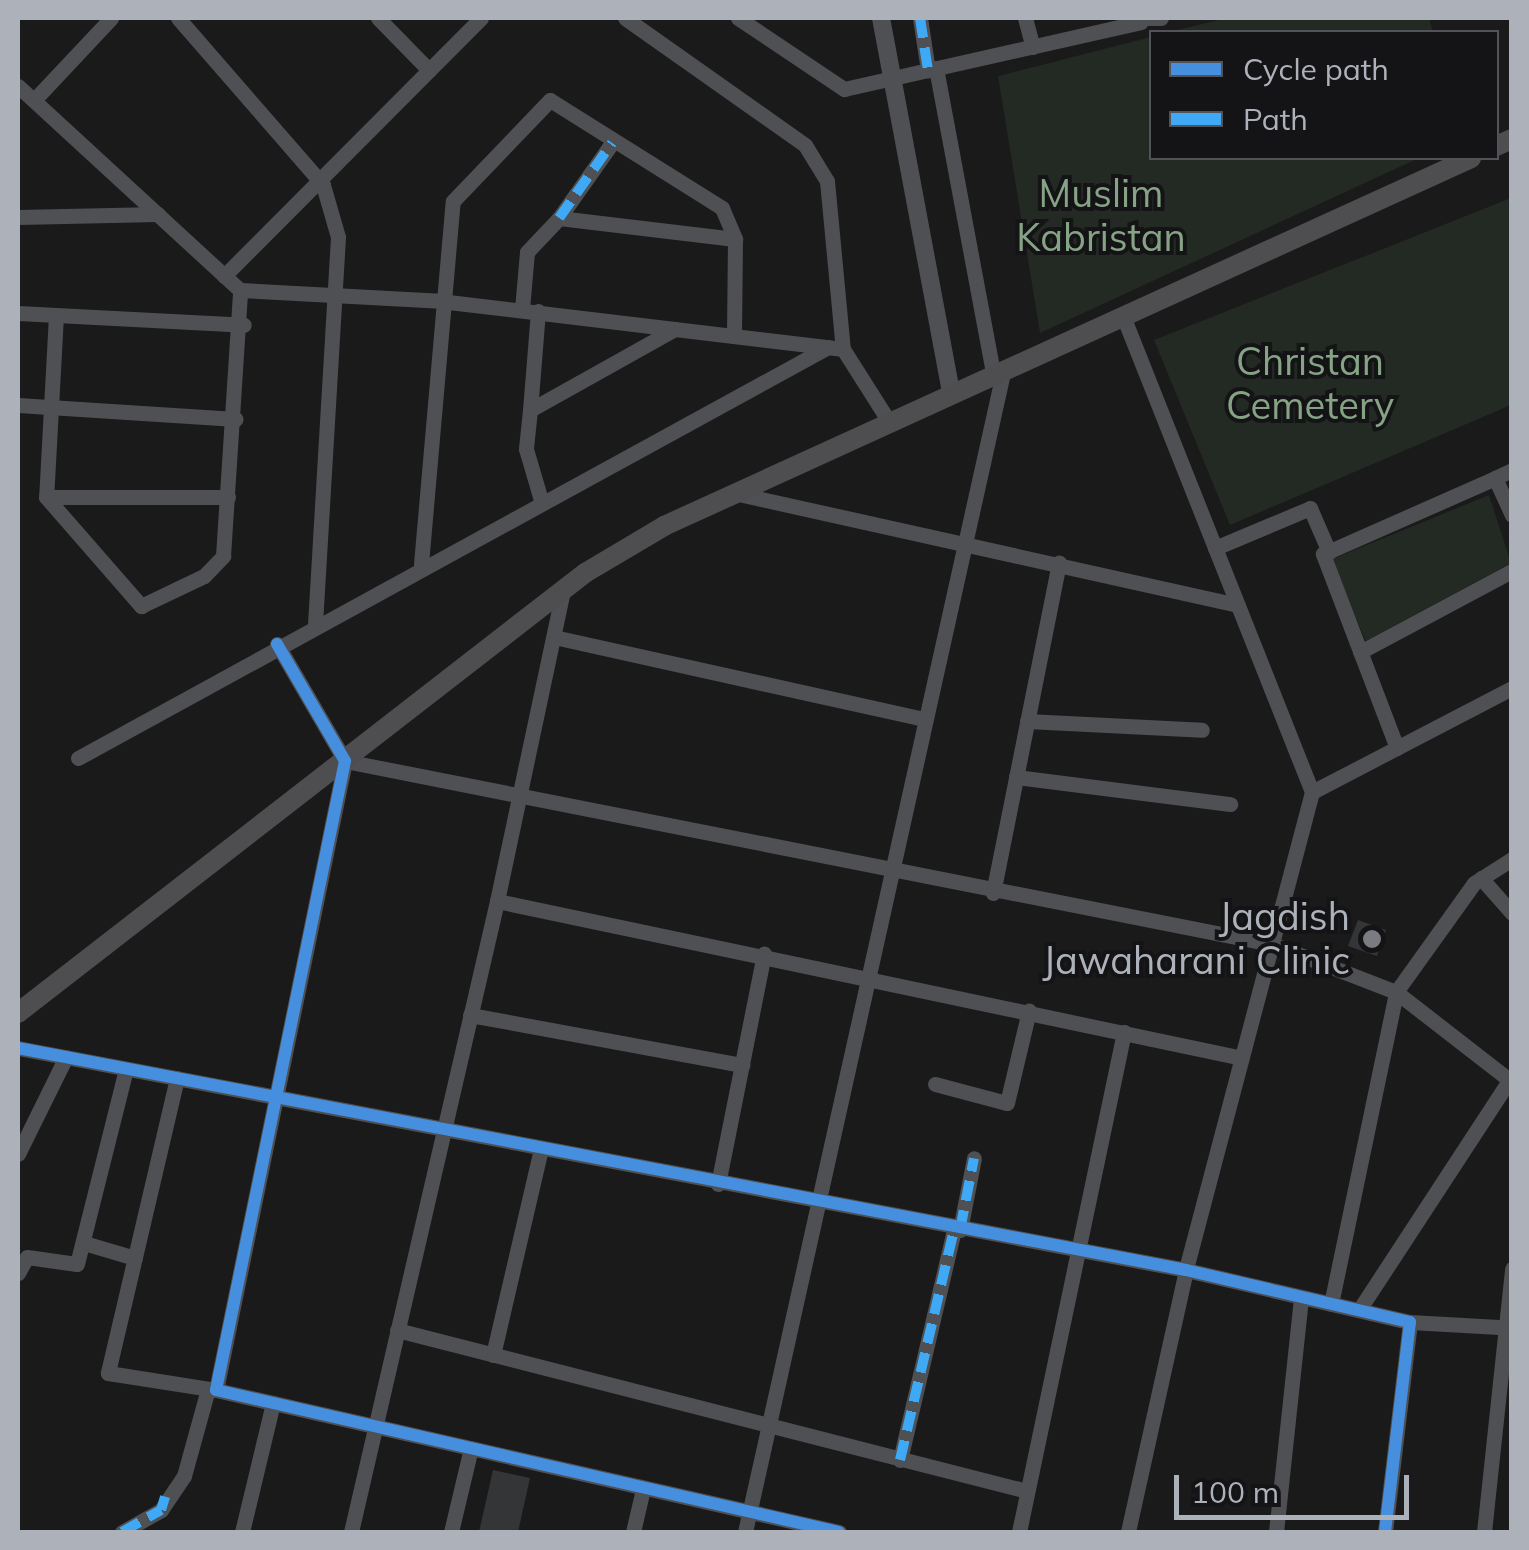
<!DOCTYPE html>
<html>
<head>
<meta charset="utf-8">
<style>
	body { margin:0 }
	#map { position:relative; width:1529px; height:1550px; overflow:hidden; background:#1a1a1a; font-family:Mulish,sans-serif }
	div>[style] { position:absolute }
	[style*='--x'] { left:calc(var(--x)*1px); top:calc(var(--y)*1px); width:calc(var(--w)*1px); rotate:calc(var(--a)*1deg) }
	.green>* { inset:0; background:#232923 }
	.building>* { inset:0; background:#343536 }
	.minor>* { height:15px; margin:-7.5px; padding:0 7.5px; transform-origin:7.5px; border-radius:7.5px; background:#4f5053 }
	.tertiary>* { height:18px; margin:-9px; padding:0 9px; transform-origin:9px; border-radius:9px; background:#4f5053 }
	.secondary>* { height:20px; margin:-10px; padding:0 10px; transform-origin:10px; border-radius:10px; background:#4e4e51 }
	.quiet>* { height:10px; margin-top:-5px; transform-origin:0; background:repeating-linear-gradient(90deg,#3fa9f5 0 20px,transparent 0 30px) }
	.cycleway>* { height:12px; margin:-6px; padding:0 6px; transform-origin:6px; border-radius:6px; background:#468fdf }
	.dots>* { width:28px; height:28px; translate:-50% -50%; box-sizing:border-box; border:5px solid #141416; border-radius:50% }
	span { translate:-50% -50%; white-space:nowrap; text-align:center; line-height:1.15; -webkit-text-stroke:8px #141416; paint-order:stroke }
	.park-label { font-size:38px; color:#86a386 }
	.poi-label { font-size:38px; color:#adb1ba }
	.right { translate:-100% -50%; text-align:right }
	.frame { position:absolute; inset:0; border:20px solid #adb1ba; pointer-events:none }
	.legend { position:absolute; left:1149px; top:30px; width:350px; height:130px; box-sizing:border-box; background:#141416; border:2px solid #515358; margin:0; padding:12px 18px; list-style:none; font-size:30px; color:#adb1ba }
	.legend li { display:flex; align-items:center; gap:20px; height:50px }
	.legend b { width:50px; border:2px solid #515358 }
	.scale { position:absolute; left:1174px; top:1475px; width:235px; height:45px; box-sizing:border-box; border:5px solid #adb1ba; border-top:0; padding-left:12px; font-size:30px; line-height:35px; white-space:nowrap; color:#adb1ba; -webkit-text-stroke:8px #141416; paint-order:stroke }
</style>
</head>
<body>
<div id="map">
	<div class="green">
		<i style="clip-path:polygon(1227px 18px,1429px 18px,1433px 32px,1169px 32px)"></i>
		<i style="clip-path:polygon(1151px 37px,1152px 158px,1419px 158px,1040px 333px,998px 76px)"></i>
		<i style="clip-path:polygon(1511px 198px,1511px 405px,1230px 525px,1154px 340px)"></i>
		<i style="clip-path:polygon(1489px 495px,1511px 563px,1366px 641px,1330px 560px)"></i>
	</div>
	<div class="building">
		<i style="clip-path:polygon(1358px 920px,1386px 930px,1377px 956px,1348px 946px)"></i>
		<i style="clip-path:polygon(493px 1470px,530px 1478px,518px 1532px,479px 1532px)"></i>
	</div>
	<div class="minor">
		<i style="--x:178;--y:18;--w:221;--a:49"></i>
		<i style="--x:323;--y:185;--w:54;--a:73.9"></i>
		<i style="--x:338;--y:237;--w:386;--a:93.4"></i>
		<i style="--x:378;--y:18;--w:73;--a:45.6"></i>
		<i style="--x:625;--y:18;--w:220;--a:35.2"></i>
		<i style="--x:805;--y:145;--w:42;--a:58.6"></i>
		<i style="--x:827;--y:181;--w:169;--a:84.6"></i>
		<i style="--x:843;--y:349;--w:84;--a:57.6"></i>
		<i style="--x:738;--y:18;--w:128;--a:33.8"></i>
		<i style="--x:844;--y:89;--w:304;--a:-12.7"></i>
		<i style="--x:920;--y:18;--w:53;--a:81.3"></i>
		<i style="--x:1025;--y:18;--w:30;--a:75"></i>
		<i style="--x:1140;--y:18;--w:21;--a:0"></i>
		<i style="--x:936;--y:68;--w:310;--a:79.4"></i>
		<i style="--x:18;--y:86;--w:301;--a:42.6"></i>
		<i style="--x:240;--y:290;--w:200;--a:3.1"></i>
		<i style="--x:440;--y:301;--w:406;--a:6.8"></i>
		<i style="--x:36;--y:98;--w:110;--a:-46.8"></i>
		<i style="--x:18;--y:217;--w:140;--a:-1.2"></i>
		<i style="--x:559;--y:218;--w:92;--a:-54.8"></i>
		<i style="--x:224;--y:276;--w:364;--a:-45.1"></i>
		<i style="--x:522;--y:309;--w:57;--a:-85"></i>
		<i style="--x:527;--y:252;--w:47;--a:-46.7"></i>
		<i style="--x:559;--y:218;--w:177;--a:6.8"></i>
		<i style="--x:538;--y:311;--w:99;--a:94.6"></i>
		<i style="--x:530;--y:410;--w:166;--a:-29.2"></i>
		<i style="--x:18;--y:313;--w:226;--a:3"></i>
		<i style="--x:56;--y:315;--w:182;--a:93.1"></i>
		<i style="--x:46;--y:497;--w:145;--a:48.9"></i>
		<i style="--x:141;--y:606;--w:70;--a:-25.5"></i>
		<i style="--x:204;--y:576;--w:28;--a:-46"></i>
		<i style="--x:223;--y:556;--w:267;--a:-86.3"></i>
		<i style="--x:1123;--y:316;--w:512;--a:68.34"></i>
		<i style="--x:1312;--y:792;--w:494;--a:104.8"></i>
		<i style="--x:1186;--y:1270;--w:268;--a:102.5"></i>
		<i style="--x:18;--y:405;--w:218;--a:3.7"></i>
		<i style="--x:530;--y:410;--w:39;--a:96"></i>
		<i style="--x:526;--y:449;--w:53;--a:73.6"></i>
		<i style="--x:1512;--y:470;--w:19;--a:155"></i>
		<i style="--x:1495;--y:478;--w:41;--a:65.3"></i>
		<i style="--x:734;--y:493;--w:516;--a:12.53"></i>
		<i style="--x:46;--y:497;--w:182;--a:0"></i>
		<i style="--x:1215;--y:548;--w:103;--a:-22.8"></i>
		<i style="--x:1310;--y:508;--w:48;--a:66.6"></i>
		<i style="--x:421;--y:564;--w:364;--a:-85"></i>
		<i style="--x:453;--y:201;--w:140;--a:-46.2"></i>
		<i style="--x:550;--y:100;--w:203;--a:32.1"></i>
		<i style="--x:722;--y:208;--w:34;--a:67"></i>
		<i style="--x:735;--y:239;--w:97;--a:90.6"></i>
		<i style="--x:554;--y:637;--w:380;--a:12.5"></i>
		<i style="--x:277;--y:644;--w:135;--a:59.8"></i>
		<i style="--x:345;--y:761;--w:642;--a:101.59"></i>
		<i style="--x:216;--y:1390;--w:639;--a:12.84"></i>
		<i style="--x:1360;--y:652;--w:172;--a:-28.1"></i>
		<i style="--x:1027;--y:721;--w:175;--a:2.9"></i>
		<i style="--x:1397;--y:748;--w:208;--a:-110.9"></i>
		<i style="--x:1323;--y:554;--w:188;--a:-23.8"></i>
		<i style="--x:78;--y:758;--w:855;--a:-28.72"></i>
		<i style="--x:345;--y:761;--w:945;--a:11.17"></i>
		<i style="--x:1272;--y:944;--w:133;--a:21.2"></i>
		<i style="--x:1396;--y:992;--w:147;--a:37.8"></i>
		<i style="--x:1016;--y:777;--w:216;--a:7.2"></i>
		<i style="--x:1312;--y:792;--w:225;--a:-27.5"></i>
		<i style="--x:1481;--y:878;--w:47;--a:48.5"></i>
		<i style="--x:993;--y:893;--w:337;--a:-78.7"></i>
		<i style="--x:497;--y:901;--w:318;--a:-78"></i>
		<i style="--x:470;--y:1015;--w:277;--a:10.4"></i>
		<i style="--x:18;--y:1048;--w:1189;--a:10.76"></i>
		<i style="--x:1186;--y:1270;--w:230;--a:13.1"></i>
		<i style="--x:1410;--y:1322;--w:211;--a:96.8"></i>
		<i style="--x:177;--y:1078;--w:303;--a:103.2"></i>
		<i style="--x:108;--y:1373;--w:109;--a:8.9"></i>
		<i style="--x:935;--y:1084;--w:74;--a:14.8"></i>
		<i style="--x:1007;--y:1103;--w:95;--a:-76.6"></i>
		<i style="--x:18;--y:1154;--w:108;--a:-63.7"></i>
		<i style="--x:718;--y:1184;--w:235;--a:-78.7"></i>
		<i style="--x:960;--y:1230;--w:73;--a:-79"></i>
		<i style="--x:84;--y:1243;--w:53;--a:16.4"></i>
		<i style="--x:18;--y:1273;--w:18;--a:-61"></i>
		<i style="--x:27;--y:1257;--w:50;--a:8"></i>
		<i style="--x:77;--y:1264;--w:201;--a:-75.9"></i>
		<i style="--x:1331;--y:1304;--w:319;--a:-78.2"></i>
		<i style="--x:1396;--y:992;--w:134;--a:-54.4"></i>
		<i style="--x:1474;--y:883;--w:45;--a:-32.3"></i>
		<i style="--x:1359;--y:1310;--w:280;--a:-56.8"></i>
		<i style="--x:1410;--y:1322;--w:89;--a:3.2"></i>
		<i style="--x:397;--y:1330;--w:650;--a:14.34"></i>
		<i style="--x:493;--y:1355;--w:212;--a:-76.9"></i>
		<i style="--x:900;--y:1460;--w:237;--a:-76.8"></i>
		<i style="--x:122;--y:1532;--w:45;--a:-29.4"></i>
		<i style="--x:161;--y:1510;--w:41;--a:-55.9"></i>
		<i style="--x:184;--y:1476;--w:90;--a:-74.6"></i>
		<i style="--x:242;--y:1532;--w:133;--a:-76.5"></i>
		<i style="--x:351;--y:1532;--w:648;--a:-76.97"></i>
		<i style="--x:497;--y:901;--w:761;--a:11.9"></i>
		<i style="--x:451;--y:1532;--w:86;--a:-76.6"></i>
		<i style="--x:633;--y:1532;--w:44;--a:-76.9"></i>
		<i style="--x:745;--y:1532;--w:1191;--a:-77.45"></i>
		<i style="--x:1019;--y:1532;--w:511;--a:-78.14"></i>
		<i style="--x:1276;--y:1532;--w:236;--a:-83.9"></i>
		<i style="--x:1484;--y:1532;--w:265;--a:-83.9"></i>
	</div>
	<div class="tertiary">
		<i style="--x:881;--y:18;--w:380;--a:79.4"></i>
	</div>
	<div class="secondary">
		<i style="--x:1496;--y:146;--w:17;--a:-24"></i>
		<i style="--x:18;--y:1013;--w:718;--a:-37.81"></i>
		<i style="--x:585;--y:573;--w:92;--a:-30.7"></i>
		<i style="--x:664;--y:526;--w:887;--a:-24.51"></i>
	</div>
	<div class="quiet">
		<i style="--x:920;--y:18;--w:53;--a:81.3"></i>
		<i style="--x:559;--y:218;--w:92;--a:-54.8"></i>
		<i style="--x:960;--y:1230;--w:73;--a:-79"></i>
		<i style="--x:900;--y:1460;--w:237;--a:-76.8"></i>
		<i style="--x:122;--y:1532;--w:45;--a:-29.4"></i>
		<i style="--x:161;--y:1510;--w:14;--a:-73"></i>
	</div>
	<div class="cycleway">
		<i style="--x:277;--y:644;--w:135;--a:59.8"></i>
		<i style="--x:345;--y:761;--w:642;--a:101.59"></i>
		<i style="--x:216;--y:1390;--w:639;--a:12.84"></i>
		<i style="--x:18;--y:1048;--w:1189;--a:10.76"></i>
		<i style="--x:1186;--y:1270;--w:230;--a:13.1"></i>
		<i style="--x:1410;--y:1322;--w:211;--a:96.8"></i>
	</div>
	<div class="dots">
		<i style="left:1372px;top:939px;background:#7a7c82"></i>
	</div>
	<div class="park-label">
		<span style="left:1101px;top:216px">Muslim<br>Kabristan</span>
		<span style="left:1310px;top:384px">Christan<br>Cemetery</span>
	</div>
	<div class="poi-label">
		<span class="right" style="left:1350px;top:939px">Jagdish<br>Jawaharani Clinic</span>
	</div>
	<div class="frame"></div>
	<ul class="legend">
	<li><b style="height:12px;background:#468fdf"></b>Cycle path</li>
	<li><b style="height:12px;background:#3fa9f5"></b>Path</li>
	</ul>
	<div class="scale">100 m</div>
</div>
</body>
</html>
